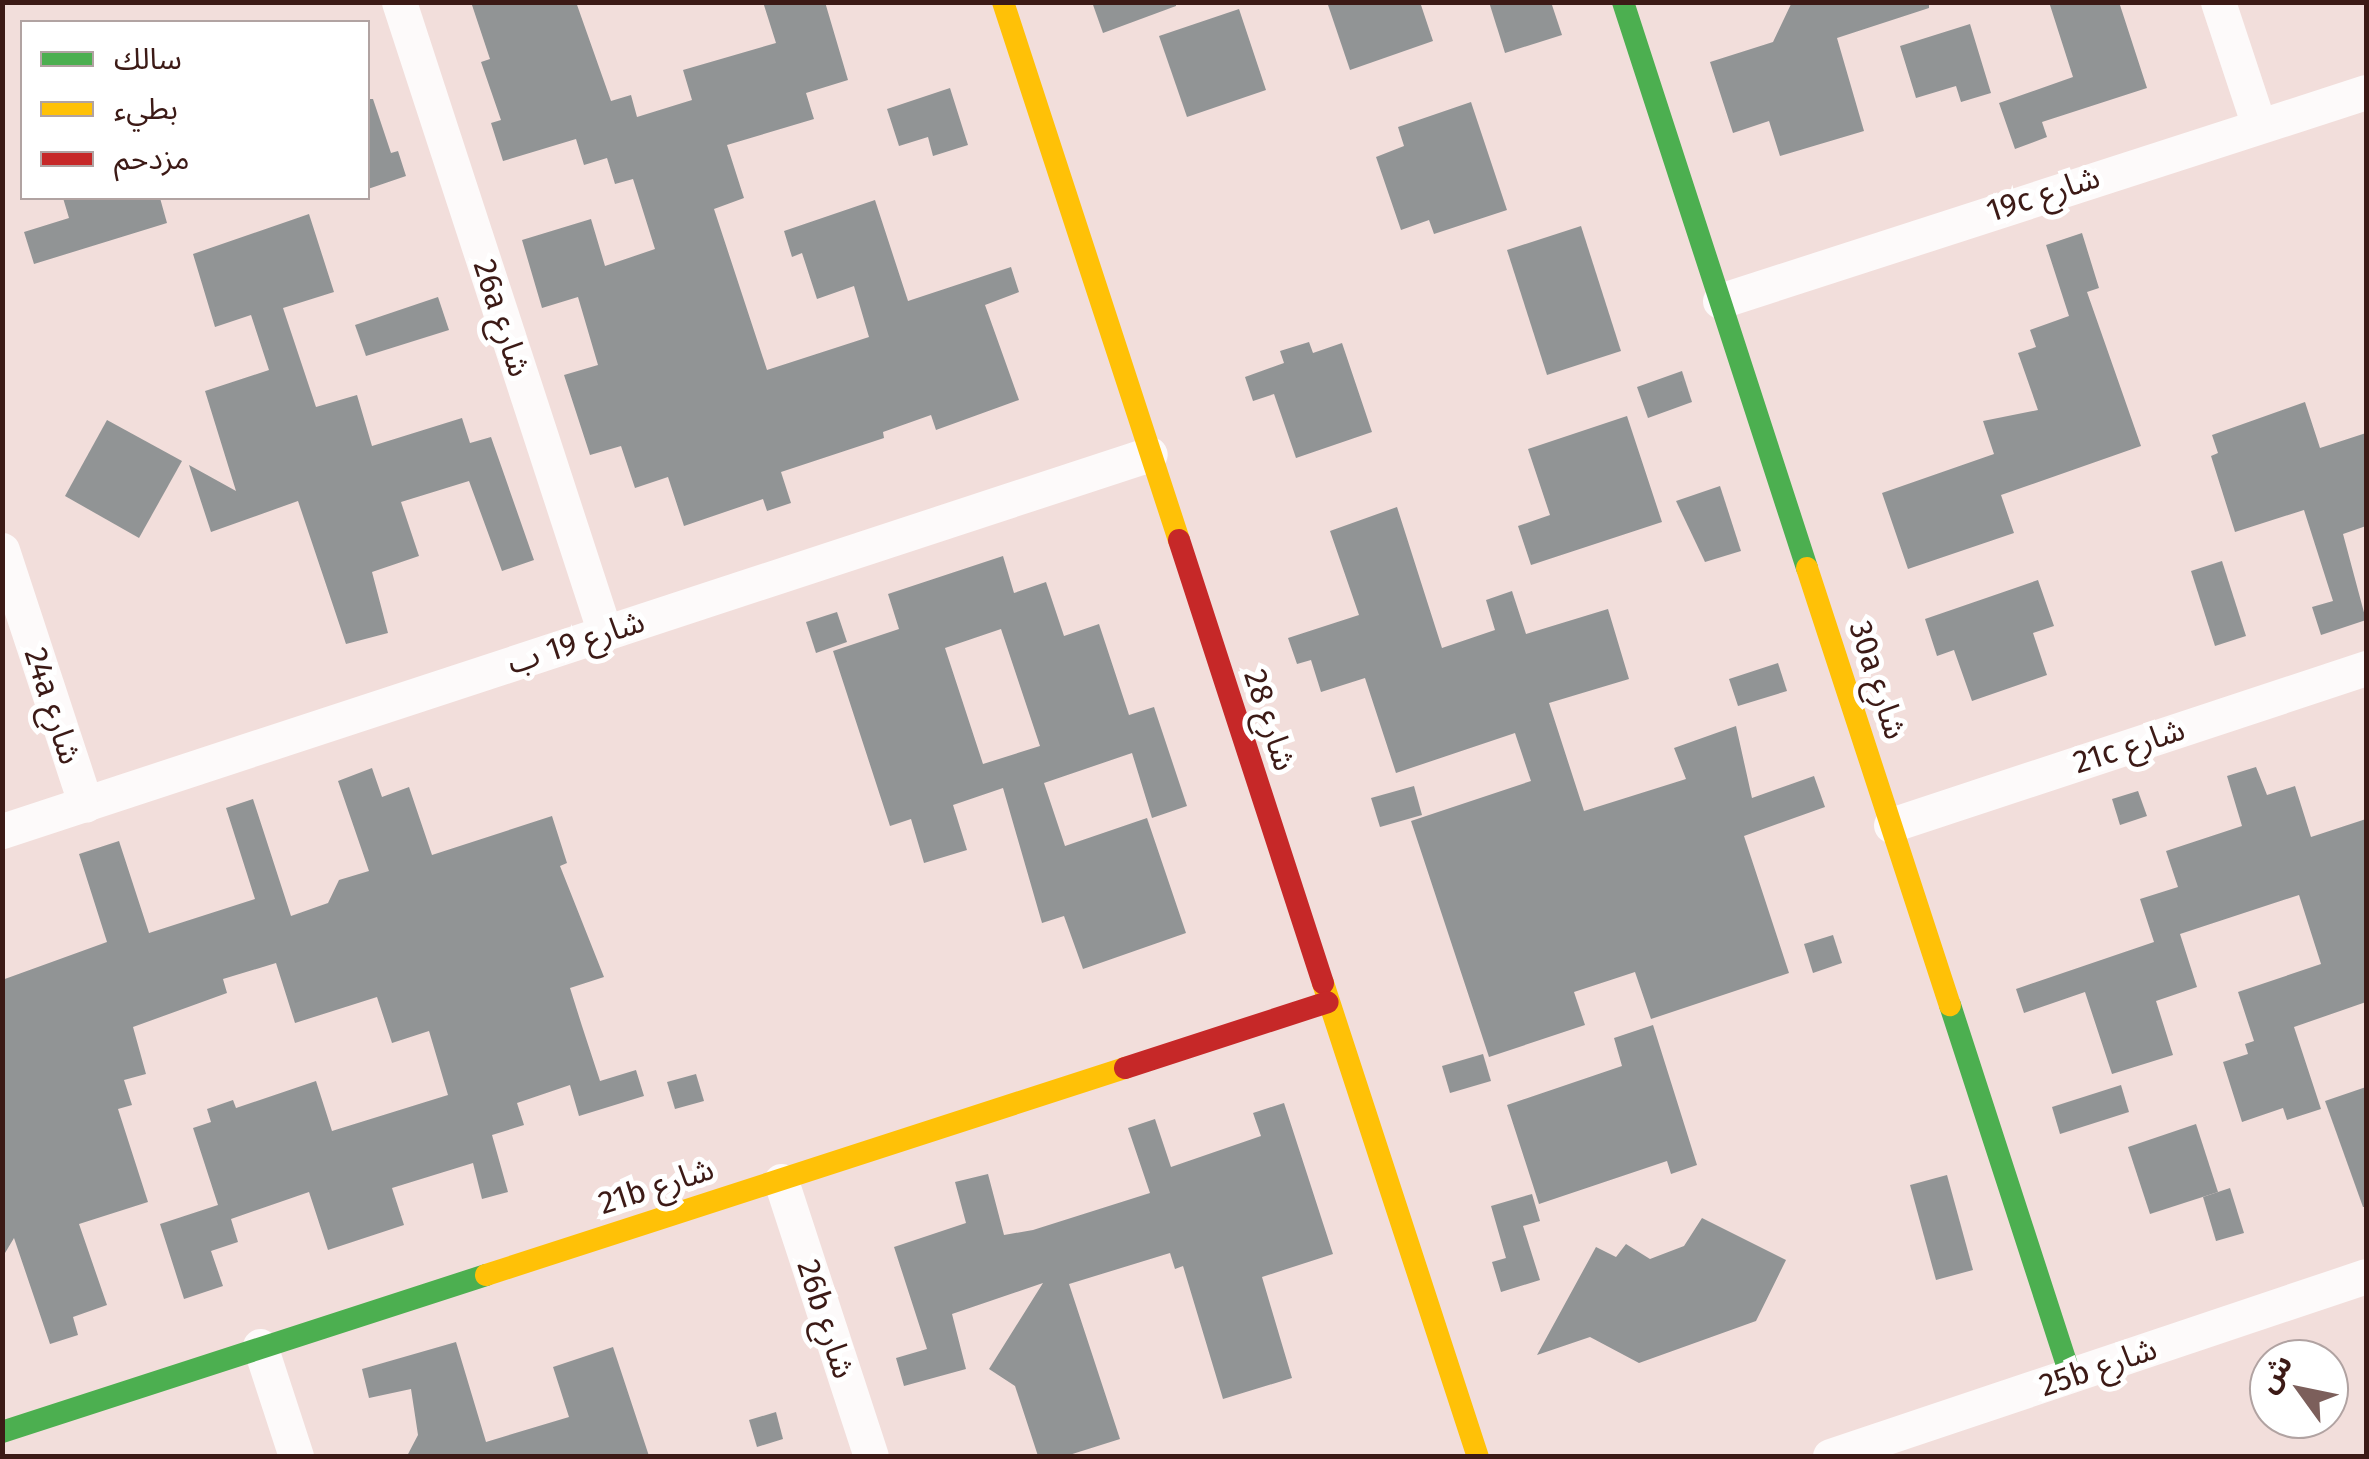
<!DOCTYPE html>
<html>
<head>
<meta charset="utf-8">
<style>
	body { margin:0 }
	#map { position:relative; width:2369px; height:1459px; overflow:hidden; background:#f2dedb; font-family:"Fira Sans","Noto Sans Arabic",sans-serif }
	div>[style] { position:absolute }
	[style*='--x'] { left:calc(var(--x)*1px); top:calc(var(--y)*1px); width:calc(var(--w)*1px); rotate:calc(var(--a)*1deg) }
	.building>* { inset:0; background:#919495 }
	.street>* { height:35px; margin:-17.5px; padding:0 17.5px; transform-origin:17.5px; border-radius:17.5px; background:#fdfafa }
	.fast>* { height:22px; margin:-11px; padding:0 11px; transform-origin:11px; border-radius:11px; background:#4caf50 }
	.slow>* { height:22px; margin:-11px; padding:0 11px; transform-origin:11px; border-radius:11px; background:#ffc107 }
	.jam>* { height:22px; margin:-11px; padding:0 11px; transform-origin:11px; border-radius:11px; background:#c62828 }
	span { translate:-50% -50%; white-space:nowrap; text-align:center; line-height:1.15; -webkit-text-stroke:10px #fff; paint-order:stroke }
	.street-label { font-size:32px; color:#3c1a16 }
	.frame { position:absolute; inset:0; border:5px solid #3c1a16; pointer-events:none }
	.legend { position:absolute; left:20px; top:20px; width:350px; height:180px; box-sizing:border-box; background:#fff; border:2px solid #b1a3a2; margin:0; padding:12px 18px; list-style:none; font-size:30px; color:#3c1a16 }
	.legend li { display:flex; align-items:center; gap:20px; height:50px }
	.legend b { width:50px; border:2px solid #b1a3a2 }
	.north { position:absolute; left:2249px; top:1339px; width:100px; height:100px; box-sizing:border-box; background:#fff; border:2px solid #b1a3a2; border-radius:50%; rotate:303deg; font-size:28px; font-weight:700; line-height:40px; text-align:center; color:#3c1a16 }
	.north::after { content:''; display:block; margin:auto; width:35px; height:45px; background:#7c5f5b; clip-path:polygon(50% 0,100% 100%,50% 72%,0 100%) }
</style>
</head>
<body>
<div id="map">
	<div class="building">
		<i style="clip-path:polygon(471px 2px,576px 2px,611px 101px,631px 95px,637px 117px,692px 100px,683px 70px,776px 43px,763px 2px,825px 2px,848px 80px,806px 93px,814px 119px,727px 145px,744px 198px,714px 209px,767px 370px,869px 337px,854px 286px,817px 299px,802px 253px,792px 257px,784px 231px,875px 200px,908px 301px,1011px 267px,1019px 292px,985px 305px,1019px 400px,936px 430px,931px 415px,883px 432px,884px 438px,781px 472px,791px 503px,767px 511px,763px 499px,684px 526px,668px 477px,635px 488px,621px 446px,590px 455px,564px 375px,598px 365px,578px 297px,542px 308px,522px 240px,591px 219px,605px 266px,655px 249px,633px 179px,615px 184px,607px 158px,584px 165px,576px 139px,503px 161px,491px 123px,501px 120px,481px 62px,490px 59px)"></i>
		<i style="clip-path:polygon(1092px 2px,1176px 2px,1176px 6px,1103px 33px)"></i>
		<i style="clip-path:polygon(1327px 2px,1420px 2px,1433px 41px,1350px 70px)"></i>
		<i style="clip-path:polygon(1489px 2px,1551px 2px,1562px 35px,1505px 53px)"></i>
		<i style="clip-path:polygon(1792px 2px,1929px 2px,1929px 8px,1837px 38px,1864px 131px,1780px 156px,1769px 121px,1733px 133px,1710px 62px,1773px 42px)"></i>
		<i style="clip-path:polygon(2049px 2px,2119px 2px,2147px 88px,2042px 122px,2047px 137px,2015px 149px,1999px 103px,2073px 77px)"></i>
		<i style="clip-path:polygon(1239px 9px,1266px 90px,1187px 117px,1159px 36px)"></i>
		<i style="clip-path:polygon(1970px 24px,1991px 93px,1961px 102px,1956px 86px,1916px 98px,1900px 46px)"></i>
		<i style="clip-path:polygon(950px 88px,968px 145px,933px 156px,928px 137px,899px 146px,887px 109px)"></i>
		<i style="clip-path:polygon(368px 99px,373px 99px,391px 153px,398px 151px,406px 176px,368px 189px)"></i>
		<i style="clip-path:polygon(1471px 102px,1507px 210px,1434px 234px,1429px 220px,1401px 230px,1376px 157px,1404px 146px,1398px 127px)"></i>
		<i style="clip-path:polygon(63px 198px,160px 198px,167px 223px,34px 264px,24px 232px,69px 218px)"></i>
		<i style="clip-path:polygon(309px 214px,334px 292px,283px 308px,316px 407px,357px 395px,372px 446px,462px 418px,470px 443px,491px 437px,534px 560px,502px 571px,469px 481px,401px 502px,419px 556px,372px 572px,388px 633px,346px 644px,298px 501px,211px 532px,189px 465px,236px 491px,205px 391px,269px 370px,251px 315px,215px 327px,193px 254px)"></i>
		<i style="clip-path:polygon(1581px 226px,1621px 351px,1547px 375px,1507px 250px)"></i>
		<i style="clip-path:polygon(2082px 233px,2099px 288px,2087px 292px,2141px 446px,2001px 495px,2014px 533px,1908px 569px,1882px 493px,1994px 454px,1983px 421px,2038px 410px,2018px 353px,2036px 347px,2030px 330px,2069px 316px,2046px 245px)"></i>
		<i style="clip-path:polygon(438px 297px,449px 330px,366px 356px,355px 325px)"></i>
		<i style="clip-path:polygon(1309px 342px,1313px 353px,1342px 343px,1372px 432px,1296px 458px,1274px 394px,1253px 401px,1245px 377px,1284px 363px,1280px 351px)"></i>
		<i style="clip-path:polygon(1682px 371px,1692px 402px,1648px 418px,1637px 387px)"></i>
		<i style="clip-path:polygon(2305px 402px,2320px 448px,2366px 433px,2366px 526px,2343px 534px,2366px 620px,2321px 635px,2312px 607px,2333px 601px,2304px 510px,2235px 532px,2211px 456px,2218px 453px,2212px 435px)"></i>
		<i style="clip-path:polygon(1627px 416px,1662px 522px,1531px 565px,1518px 526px,1550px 515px,1528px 449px)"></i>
		<i style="clip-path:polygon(107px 420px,182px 461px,139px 538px,65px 496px)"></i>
		<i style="clip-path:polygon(1720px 486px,1741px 551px,1705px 562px,1676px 501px)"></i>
		<i style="clip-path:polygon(1397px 507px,1442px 648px,1495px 630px,1486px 600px,1512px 591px,1526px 634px,1608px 609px,1629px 679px,1549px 703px,1584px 811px,1686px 779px,1674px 748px,1736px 726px,1752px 798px,1814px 776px,1825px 807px,1744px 836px,1789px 973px,1651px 1019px,1635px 972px,1574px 992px,1585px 1025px,1489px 1057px,1411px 821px,1531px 781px,1515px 733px,1396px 773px,1365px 678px,1321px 692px,1311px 660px,1297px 664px,1288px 638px,1359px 615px,1330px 531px)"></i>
		<i style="clip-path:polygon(evenodd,1003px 556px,1014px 593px,1046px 582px,1064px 636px,1099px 624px,1129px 715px,1154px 707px,1187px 806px,1152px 818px,1132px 753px,1044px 783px,1065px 846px,1147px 818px,1186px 933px,1083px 969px,1064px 916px,1042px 923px,1003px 788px,953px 805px,967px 850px,924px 863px,911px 819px,890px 826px,833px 651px,899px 629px,888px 594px,1003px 556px,1001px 629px,1040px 746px,983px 764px,945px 648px,1001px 629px)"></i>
		<i style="clip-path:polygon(2222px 561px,2246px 636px,2215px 646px,2191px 571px)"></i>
		<i style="clip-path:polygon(2038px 580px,2054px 626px,2033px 633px,2047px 675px,1972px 701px,1954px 650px,1937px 656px,1925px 619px)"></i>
		<i style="clip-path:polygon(837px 612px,847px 642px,816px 653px,806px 622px)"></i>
		<i style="clip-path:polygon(1778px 663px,1787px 691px,1738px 706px,1729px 679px)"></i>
		<i style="clip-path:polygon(2256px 767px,2267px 795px,2295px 786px,2311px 837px,2366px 819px,2366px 1002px,2294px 1027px,2321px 1109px,2287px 1120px,2283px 1108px,2242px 1122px,2223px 1062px,2248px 1054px,2245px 1044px,2254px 1041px,2238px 992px,2321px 964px,2299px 895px,2180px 934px,2197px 987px,2156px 1001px,2173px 1055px,2112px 1074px,2085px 992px,2024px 1013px,2016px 989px,2154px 942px,2140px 899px,2178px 887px,2166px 851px,2242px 826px,2227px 776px)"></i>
		<i style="clip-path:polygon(372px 768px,382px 797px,409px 787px,432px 855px,552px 816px,567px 863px,560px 866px,604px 977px,570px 988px,582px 1026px,600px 1081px,636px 1070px,644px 1096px,579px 1116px,570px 1085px,517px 1103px,524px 1125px,492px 1135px,508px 1192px,482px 1199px,473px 1163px,392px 1188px,404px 1225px,328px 1250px,309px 1192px,231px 1219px,238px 1242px,211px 1251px,223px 1286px,184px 1299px,160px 1224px,218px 1205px,193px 1128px,211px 1122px,207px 1109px,233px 1100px,236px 1108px,316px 1081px,332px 1131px,448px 1095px,429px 1031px,392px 1043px,377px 997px,295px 1023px,276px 963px,223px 979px,227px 993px,133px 1027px,146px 1074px,124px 1080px,132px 1105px,118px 1109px,148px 1202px,79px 1224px,107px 1305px,73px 1317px,78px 1335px,50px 1344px,14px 1238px,2px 1258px,2px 980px,107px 942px,79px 854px,119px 841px,149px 933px,255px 899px,226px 808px,253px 799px,291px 916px,328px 903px,339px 880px,369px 871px,338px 781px)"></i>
		<i style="clip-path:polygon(1414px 786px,1422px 815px,1380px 827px,1371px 798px)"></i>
		<i style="clip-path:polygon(2138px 791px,2147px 816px,2120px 825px,2112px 799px)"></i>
		<i style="clip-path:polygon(1833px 935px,1842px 963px,1813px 973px,1804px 944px)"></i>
		<i style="clip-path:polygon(1653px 1025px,1697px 1165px,1671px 1174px,1667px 1161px,1539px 1204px,1507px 1105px,1622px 1066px,1614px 1038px)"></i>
		<i style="clip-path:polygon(1483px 1054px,1491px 1081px,1450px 1093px,1442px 1066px)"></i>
		<i style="clip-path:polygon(696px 1074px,704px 1101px,675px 1109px,667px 1082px)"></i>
		<i style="clip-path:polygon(2121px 1085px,2129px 1112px,2060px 1134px,2052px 1107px)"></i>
		<i style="clip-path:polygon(2366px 1087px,2366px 1207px,2363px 1207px,2325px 1101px)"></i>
		<i style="clip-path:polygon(1284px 1103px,1333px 1254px,1262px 1277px,1292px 1378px,1223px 1399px,1183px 1266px,1175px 1269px,1170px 1253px,1069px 1284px,1120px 1439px,1066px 1456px,1038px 1456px,1015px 1386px,989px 1369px,1043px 1283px,952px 1314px,966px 1369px,904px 1386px,896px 1358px,927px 1349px,894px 1247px,966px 1223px,955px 1182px,988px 1174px,1004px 1235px,1033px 1230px,1150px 1193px,1128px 1128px,1155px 1119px,1171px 1167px,1261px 1136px,1253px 1113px)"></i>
		<i style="clip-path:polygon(2196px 1124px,2218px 1192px,2150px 1214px,2128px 1147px)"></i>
		<i style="clip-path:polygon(1947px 1175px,1973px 1270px,1936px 1280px,1910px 1185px)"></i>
		<i style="clip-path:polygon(2230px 1188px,2244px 1233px,2216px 1241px,2203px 1197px)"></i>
		<i style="clip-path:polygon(1532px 1194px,1540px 1221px,1523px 1226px,1540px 1280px,1501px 1292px,1492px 1262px,1506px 1258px,1491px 1206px)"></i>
		<i style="clip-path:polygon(1702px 1218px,1786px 1260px,1756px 1321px,1639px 1363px,1590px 1337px,1537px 1355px,1596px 1247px,1616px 1257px,1626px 1244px,1650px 1259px,1684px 1246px)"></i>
		<i style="clip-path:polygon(456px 1342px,486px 1442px,569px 1417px,553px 1367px,613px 1347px,649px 1456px,407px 1456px,418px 1435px,411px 1389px,369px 1398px,362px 1369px)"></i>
		<i style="clip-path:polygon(776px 1412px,783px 1439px,757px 1447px,749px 1420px)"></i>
	</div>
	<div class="street">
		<i style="--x:399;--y:2;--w:664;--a:71.92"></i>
		<i style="--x:2218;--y:2;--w:127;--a:71.7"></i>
		<i style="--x:1720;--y:301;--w:679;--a:-17.93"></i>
		<i style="--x:2;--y:550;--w:268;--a:71.8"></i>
		<i style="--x:1891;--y:825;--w:500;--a:-18.29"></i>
		<i style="--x:2;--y:831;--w:1208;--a:-18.18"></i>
		<i style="--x:781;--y:1181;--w:289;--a:71.9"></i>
		<i style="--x:260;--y:1346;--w:116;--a:71.9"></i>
		<i style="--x:1830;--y:1456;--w:565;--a:-18.56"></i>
	</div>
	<div class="fast">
		<i style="--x:1623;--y:2;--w:595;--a:71.99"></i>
		<i style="--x:1950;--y:1005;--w:391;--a:72"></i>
		<i style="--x:2;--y:1432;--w:509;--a:-17.97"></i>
	</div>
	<div class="slow">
		<i style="--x:1003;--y:2;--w:566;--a:71.89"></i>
		<i style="--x:1807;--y:568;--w:460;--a:71.9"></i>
		<i style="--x:1323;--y:983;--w:498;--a:71.9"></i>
		<i style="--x:486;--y:1275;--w:672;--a:-17.95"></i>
	</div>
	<div class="jam">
		<i style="--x:1179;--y:540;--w:466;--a:72"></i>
		<i style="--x:1125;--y:1068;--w:213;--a:-18"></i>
	</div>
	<div class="street-label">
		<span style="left:2043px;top:194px;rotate:-18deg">19c شارع</span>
		<span style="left:502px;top:318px;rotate:72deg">26a شارع</span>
		<span style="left:576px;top:642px;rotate:-18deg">شارع 19 ب</span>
		<span style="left:1878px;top:680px;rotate:72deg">30a شارع</span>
		<span style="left:53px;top:706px;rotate:72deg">24a شارع</span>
		<span style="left:1270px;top:720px;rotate:72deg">شارع 28</span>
		<span style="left:2129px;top:746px;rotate:-18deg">21c شارع</span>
		<span style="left:656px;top:1186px;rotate:-18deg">21b شارع</span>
		<span style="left:826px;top:1319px;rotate:72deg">26b شارع</span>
		<span style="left:2098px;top:1367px;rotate:-19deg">25b شارع</span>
	</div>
	<div class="frame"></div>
	<ul class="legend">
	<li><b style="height:12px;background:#4caf50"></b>سالك</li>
	<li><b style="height:12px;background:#ffc107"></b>بطيء</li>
	<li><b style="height:12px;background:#c62828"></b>مزدحم</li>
	</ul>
	<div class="north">ش</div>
</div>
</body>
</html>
